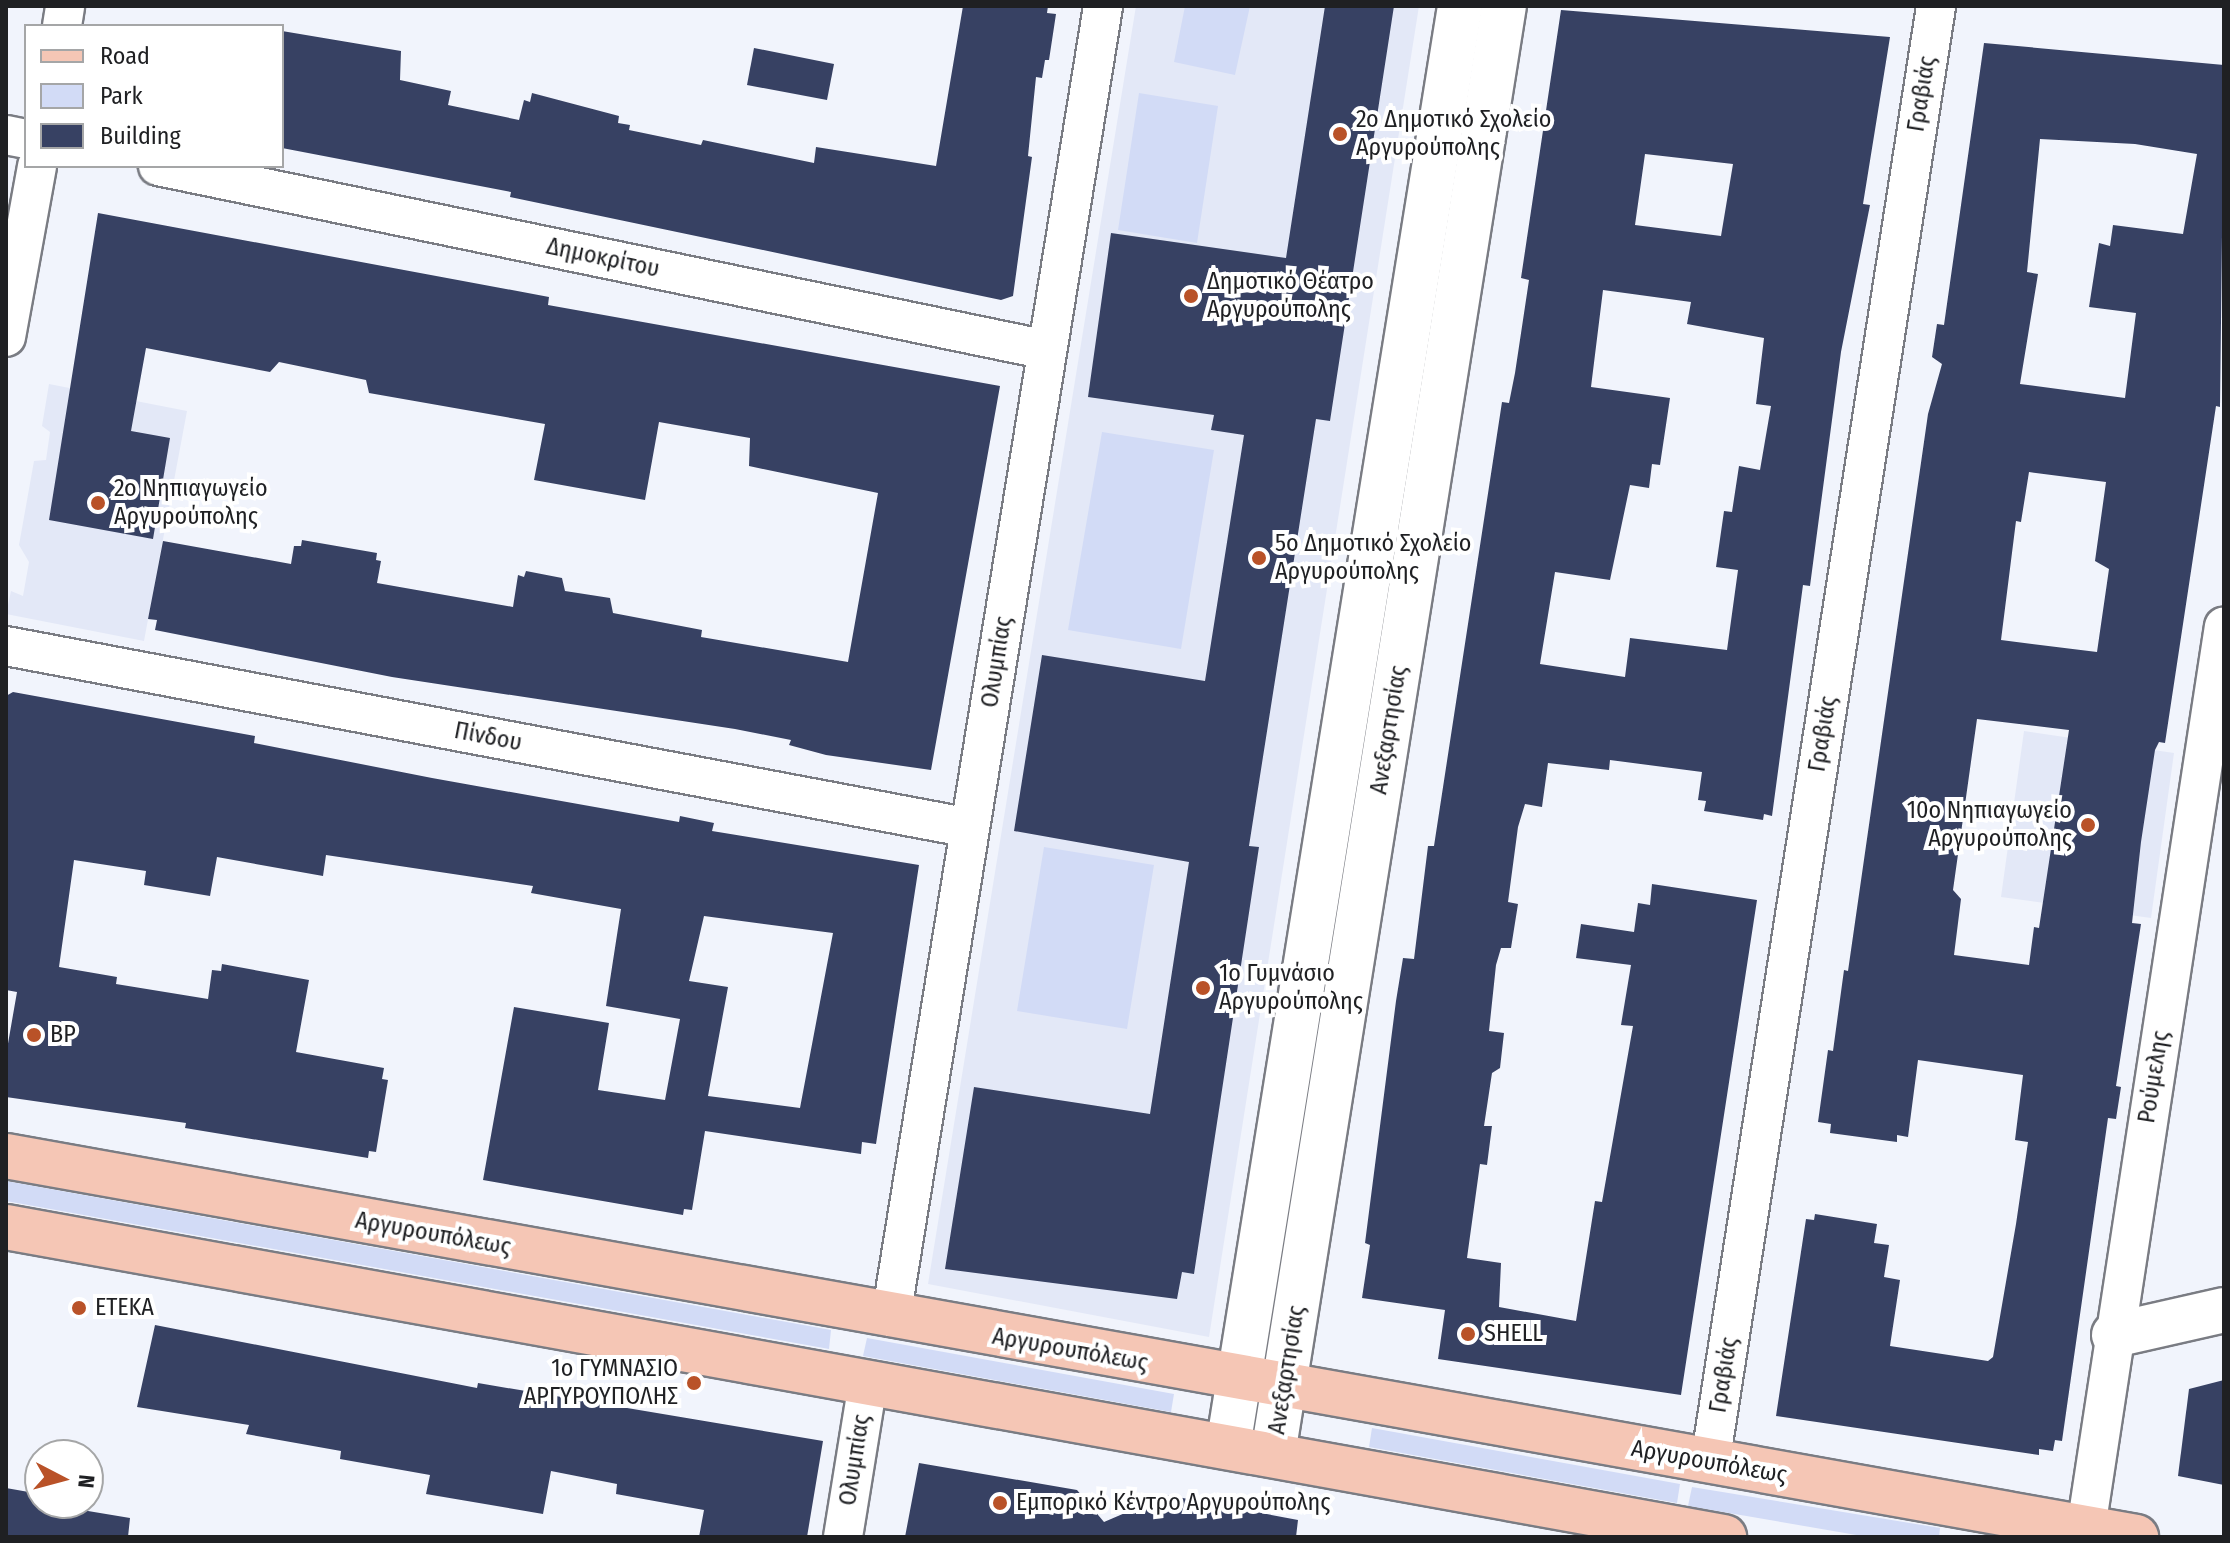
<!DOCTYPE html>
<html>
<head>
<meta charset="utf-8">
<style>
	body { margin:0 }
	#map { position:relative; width:2230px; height:1543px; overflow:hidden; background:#f1f4fc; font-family:"Fira Sans Condensed",sans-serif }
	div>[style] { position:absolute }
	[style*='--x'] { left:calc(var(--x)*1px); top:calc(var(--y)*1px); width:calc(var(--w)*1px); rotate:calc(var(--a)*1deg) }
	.built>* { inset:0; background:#e3e8f7 }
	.green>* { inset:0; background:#d2dbf6 }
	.building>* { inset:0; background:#374163 }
	.roads { filter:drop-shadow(2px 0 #7a7c83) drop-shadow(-2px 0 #7a7c83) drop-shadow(0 2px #7a7c83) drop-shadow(0 -2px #7a7c83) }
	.street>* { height:38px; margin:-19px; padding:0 19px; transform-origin:19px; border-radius:19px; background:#fff }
	.secondary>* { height:44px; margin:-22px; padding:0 22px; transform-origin:22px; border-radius:22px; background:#fff }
	.primary>* { height:44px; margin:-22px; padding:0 22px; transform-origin:22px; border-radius:22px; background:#f5c6b5 }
	.dots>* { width:22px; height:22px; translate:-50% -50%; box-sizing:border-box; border:4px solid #fff; border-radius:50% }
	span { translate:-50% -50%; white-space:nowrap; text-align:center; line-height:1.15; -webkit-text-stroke:8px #fff; paint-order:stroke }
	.street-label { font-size:24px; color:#1f2023 }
	.poi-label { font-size:24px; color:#1f2023 }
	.left { translate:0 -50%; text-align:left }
	.right { translate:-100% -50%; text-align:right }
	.frame { position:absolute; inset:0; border:8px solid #1f2023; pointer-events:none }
	.legend { position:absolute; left:24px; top:24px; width:260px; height:144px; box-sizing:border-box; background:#fff; border:2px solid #a5a6a7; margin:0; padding:10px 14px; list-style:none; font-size:24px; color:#1f2023 }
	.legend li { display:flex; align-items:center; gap:16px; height:40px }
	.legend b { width:40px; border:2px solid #a5a6a7 }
	.north { position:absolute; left:24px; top:1439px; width:80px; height:80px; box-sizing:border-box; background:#fff; border:2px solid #a5a6a7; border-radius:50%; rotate:96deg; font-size:22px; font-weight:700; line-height:32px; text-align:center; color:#1f2023 }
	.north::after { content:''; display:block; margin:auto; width:28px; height:36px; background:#b95228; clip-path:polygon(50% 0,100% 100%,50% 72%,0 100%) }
</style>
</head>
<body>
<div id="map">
	<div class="built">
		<i style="clip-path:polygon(1136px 6px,1419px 6px,1209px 1337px,928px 1284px)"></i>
		<i style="clip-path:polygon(49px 384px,187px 411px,144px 641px,6px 614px,11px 591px,23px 596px,29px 562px,19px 545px,34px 461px,46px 460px,50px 432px,42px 426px)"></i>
		<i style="clip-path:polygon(2024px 731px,2174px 753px,2151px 918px,2001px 897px)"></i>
	</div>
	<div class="green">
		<i style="clip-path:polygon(1185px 6px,1250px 6px,1235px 75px,1174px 62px)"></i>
		<i style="clip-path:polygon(1139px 93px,1218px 106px,1197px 243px,1118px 230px)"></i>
		<i style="clip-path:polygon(1102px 432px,1214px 450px,1181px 649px,1068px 630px)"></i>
		<i style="clip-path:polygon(1044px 847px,1154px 865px,1127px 1029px,1017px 1011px)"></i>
		<i style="clip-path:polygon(6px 1181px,831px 1330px,829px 1349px,6px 1201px)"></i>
		<i style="clip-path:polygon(867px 1338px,1174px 1394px,1171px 1412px,863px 1356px)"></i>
		<i style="clip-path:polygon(1372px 1428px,1680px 1484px,1677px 1503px,1369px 1447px)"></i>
		<i style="clip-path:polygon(1692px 1487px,1940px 1528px,1939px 1537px,1868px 1537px,1688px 1506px)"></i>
	</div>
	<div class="building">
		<i style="clip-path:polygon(963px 6px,1048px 6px,1047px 13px,1056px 14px,1049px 60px,1045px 60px,1042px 78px,1036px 77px,1028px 156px,1032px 157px,1013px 296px,1001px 300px,510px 197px,511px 192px,282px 148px,282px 31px,401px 51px,400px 80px,451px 91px,448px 105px,519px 120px,524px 100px,530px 102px,532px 93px,619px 116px,618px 123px,630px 125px,629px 130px,701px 145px,703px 140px,814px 163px,816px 147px,936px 166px)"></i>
		<i style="clip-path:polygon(1325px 6px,1394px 6px,1330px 421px,1316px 419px,1249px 846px,1259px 847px,1194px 1274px,1182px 1272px,1177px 1299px,945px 1269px,974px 1087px,1150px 1114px,1189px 862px,1014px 831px,1042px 655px,1205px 681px,1244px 435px,1211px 430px,1214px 415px,1088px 397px,1111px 233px,1286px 258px)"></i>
		<i style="clip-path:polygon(evenodd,1561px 10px,1890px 37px,1863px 204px,1870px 205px,1841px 352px,1810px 586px,1803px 585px,1772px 816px,1764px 814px,1763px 820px,1704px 811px,1706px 801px,1698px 800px,1702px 772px,1610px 760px,1609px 770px,1548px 763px,1542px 807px,1525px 804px,1518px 827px,1508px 902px,1518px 904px,1511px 948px,1501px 948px,1496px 965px,1489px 1031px,1504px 1033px,1500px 1068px,1492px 1073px,1484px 1126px,1492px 1126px,1487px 1165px,1480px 1164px,1467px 1258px,1501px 1263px,1499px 1307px,1576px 1321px,1595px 1201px,1602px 1202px,1633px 1026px,1621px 1025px,1631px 965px,1576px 958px,1581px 924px,1634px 932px,1638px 903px,1650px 905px,1652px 884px,1757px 900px,1681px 1395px,1438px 1359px,1445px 1310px,1362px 1298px,1370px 1245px,1365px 1243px,1396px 1001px,1403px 958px,1414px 959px,1428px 846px,1434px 846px,1502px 402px,1509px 403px,1515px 373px,1529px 280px,1521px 278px,1561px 10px,1645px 154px,1733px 164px,1721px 236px,1635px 225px,1645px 154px,1561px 10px,1603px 290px,1691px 302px,1687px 324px,1764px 338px,1756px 404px,1771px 406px,1760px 470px,1739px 466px,1732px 512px,1724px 511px,1716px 567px,1738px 570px,1727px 650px,1630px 638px,1625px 677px,1540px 664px,1555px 572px,1610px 580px,1630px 485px,1649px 488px,1652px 464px,1660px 465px,1670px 398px,1591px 387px,1603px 290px)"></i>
		<i style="clip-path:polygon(evenodd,1984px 43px,2224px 65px,2220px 407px,2216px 406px,2165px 743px,2159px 742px,2155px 750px,2141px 842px,2132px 923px,2141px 924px,2116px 1086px,2121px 1087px,2116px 1119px,2108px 1118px,2062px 1441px,2055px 1440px,2053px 1451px,2039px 1449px,2039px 1455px,1776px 1416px,1806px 1219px,1814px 1220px,1815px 1214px,1877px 1224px,1874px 1243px,1889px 1245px,1884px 1277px,1900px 1280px,1890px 1346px,1988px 1361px,1993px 1357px,2016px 1224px,2028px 1142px,2015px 1140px,2023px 1075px,1918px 1060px,1908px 1137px,1897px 1135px,1897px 1142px,1830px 1133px,1831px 1124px,1818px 1122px,1828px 1050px,1833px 1051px,1844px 970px,1848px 971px,1928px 414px,1942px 364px,1932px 357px,1937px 324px,1944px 325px,1984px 43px,2040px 139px,2135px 144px,2197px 154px,2183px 234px,2113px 225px,2110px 246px,2099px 243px,2089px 307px,2136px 313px,2125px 398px,2020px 384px,2038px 274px,2027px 272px,2040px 139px,1984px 43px,2029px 472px,2106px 482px,2095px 561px,2109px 569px,2097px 652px,2001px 640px,2016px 521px,2021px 522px,2029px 472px,1984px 43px,1977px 719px,2069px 730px,2039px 928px,2034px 927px,2029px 965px,1954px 955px,1961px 899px,1953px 890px,1977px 719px)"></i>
		<i style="clip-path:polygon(754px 48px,834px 64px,827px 100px,747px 85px)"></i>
		<i style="clip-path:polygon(98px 213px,549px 297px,548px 305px,1000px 386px,931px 770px,826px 755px,789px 745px,791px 740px,735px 729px,392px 677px,155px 630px,157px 620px,148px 619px,163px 541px,291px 564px,294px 546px,301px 546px,302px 540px,377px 553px,376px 560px,381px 561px,377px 583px,513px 607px,518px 575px,524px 577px,526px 571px,562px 578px,565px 591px,610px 598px,613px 613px,702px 630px,701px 637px,848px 662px,878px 493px,749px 466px,750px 438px,659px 422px,645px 500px,534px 480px,545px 424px,369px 393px,366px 380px,279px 362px,270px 372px,146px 348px,131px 431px,170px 438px,153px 539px,49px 520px)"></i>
		<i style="clip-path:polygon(evenodd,13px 692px,255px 736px,254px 743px,432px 778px,679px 822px,680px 816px,714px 823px,712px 831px,919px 865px,876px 1144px,862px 1142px,861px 1154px,705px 1131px,692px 1210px,684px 1209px,683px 1215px,483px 1180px,514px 1007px,609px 1023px,598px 1090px,665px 1100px,680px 1019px,606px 1006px,621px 909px,531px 893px,533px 886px,326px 855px,323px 876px,217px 857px,210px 896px,144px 885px,146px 871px,74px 860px,59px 967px,117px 977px,116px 984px,208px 999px,212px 970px,221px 971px,222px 964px,309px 980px,296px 1052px,384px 1068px,382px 1079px,388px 1080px,376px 1152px,369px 1151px,368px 1158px,185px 1128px,186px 1123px,6px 1097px,6px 1055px,17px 992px,6px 990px,6px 696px,13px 692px,704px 916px,833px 933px,800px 1108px,708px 1096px,728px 987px,689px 981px,704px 916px)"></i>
		<i style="clip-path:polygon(155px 1325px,477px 1388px,478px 1383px,823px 1441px,807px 1537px,699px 1537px,704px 1510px,616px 1494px,617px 1484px,551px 1471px,543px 1514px,426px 1494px,430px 1475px,340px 1459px,341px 1451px,246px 1434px,249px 1425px,137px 1407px)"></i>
		<i style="clip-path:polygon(2224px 1380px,2224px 1485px,2178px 1476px,2189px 1389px)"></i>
		<i style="clip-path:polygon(919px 1463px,1077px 1490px,1104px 1522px,1167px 1495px,1298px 1520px,1296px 1537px,905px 1537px)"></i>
		<i style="clip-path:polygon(6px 1488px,40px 1494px,40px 1503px,130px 1518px,128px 1537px,6px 1537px)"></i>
	</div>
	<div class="roads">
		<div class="street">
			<i style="--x:62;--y:26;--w:20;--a:-81"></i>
			<i style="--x:6;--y:135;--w:20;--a:11"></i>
			<i style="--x:158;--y:166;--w:908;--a:11.69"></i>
			<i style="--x:6;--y:337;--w:174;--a:-79.7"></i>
			<i style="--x:6;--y:646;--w:981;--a:10.69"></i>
			<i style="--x:891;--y:1317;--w:1328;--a:-80.81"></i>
			<i style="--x:1710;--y:1463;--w:1474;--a:-81.18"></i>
			<i style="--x:2086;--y:1528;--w:912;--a:-81.3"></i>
			<i style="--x:843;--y:1537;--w:157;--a:-80.8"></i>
		</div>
		<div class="secondary">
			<i style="--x:2114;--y:1335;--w:113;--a:-12.8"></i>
			<i style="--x:1228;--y:1447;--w:1460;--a:-80.85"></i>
			<i style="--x:1273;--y:1454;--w:1466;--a:-80.94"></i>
		</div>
		<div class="primary">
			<i style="--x:6;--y:1156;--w:2164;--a:10.14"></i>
			<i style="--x:6;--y:1227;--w:1746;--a:10.23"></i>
		</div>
	</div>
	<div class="dots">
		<i style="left:1340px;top:134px;background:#b95228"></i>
		<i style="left:1191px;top:296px;background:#b95228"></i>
		<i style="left:98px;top:503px;background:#b95228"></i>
		<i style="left:1259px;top:558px;background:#b95228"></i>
		<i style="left:2088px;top:825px;background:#b95228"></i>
		<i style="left:1203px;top:988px;background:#b95228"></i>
		<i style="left:34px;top:1035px;background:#b95228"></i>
		<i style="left:79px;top:1308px;background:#b95228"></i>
		<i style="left:1468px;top:1334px;background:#b95228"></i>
		<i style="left:694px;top:1383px;background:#b95228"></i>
		<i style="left:1000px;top:1503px;background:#b95228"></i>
	</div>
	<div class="street-label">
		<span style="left:1922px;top:94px;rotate:-81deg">Γραβιάς</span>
		<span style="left:603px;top:258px;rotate:12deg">Δημοκρίτου</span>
		<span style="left:997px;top:662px;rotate:-81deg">Ολυμπίας</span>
		<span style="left:1389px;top:730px;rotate:-81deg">Ανεξαρτησίας</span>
		<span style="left:1823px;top:734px;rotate:-81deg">Γραβιάς</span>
		<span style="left:488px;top:737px;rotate:11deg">Πίνδου</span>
		<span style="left:2154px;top:1077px;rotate:-81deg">Ρούμελης</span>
		<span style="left:433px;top:1234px;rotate:10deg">Αργυρουπόλεως</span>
		<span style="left:1070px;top:1350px;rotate:10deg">Αργυρουπόλεως</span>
		<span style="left:1287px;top:1370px;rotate:-81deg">Ανεξαρτησίας</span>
		<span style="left:1724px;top:1375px;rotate:-81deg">Γραβιάς</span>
		<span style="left:855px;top:1460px;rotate:-81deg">Ολυμπίας</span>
		<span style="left:1709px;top:1462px;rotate:10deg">Αργυρουπόλεως</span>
	</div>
	<div class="poi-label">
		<span class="left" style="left:1356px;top:134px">2ο Δημοτικό Σχολείο<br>Αργυρούπολης</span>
		<span class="left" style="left:1207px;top:296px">Δημοτικό Θέατρο<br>Αργυρούπολης</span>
		<span class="left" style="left:114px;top:503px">2ο Νηπιαγωγείο<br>Αργυρούπολης</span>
		<span class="left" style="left:1275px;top:558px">5ο Δημοτικό Σχολείο<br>Αργυρούπολης</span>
		<span class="right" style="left:2072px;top:825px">10ο Νηπιαγωγείο<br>Αργυρούπολης</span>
		<span class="left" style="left:1219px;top:988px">1ο Γυμνάσιο<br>Αργυρούπολης</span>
		<span class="left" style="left:50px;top:1035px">BP</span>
		<span class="left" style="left:95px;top:1308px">ΕΤΕΚΑ</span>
		<span class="left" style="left:1484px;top:1334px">SHELL</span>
		<span class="right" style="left:678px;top:1383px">1ο ΓΥΜΝΑΣΙΟ<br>ΑΡΓΥΡΟΥΠΟΛΗΣ</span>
		<span class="left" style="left:1016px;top:1503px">Εμπορικό Κέντρο Αργυρούπολης</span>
	</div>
	<div class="frame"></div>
	<ul class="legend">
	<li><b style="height:10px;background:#f5c6b5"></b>Road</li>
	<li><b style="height:22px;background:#d2dbf6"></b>Park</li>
	<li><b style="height:22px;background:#374163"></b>Building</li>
	</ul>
	<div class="north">N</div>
</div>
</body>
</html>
